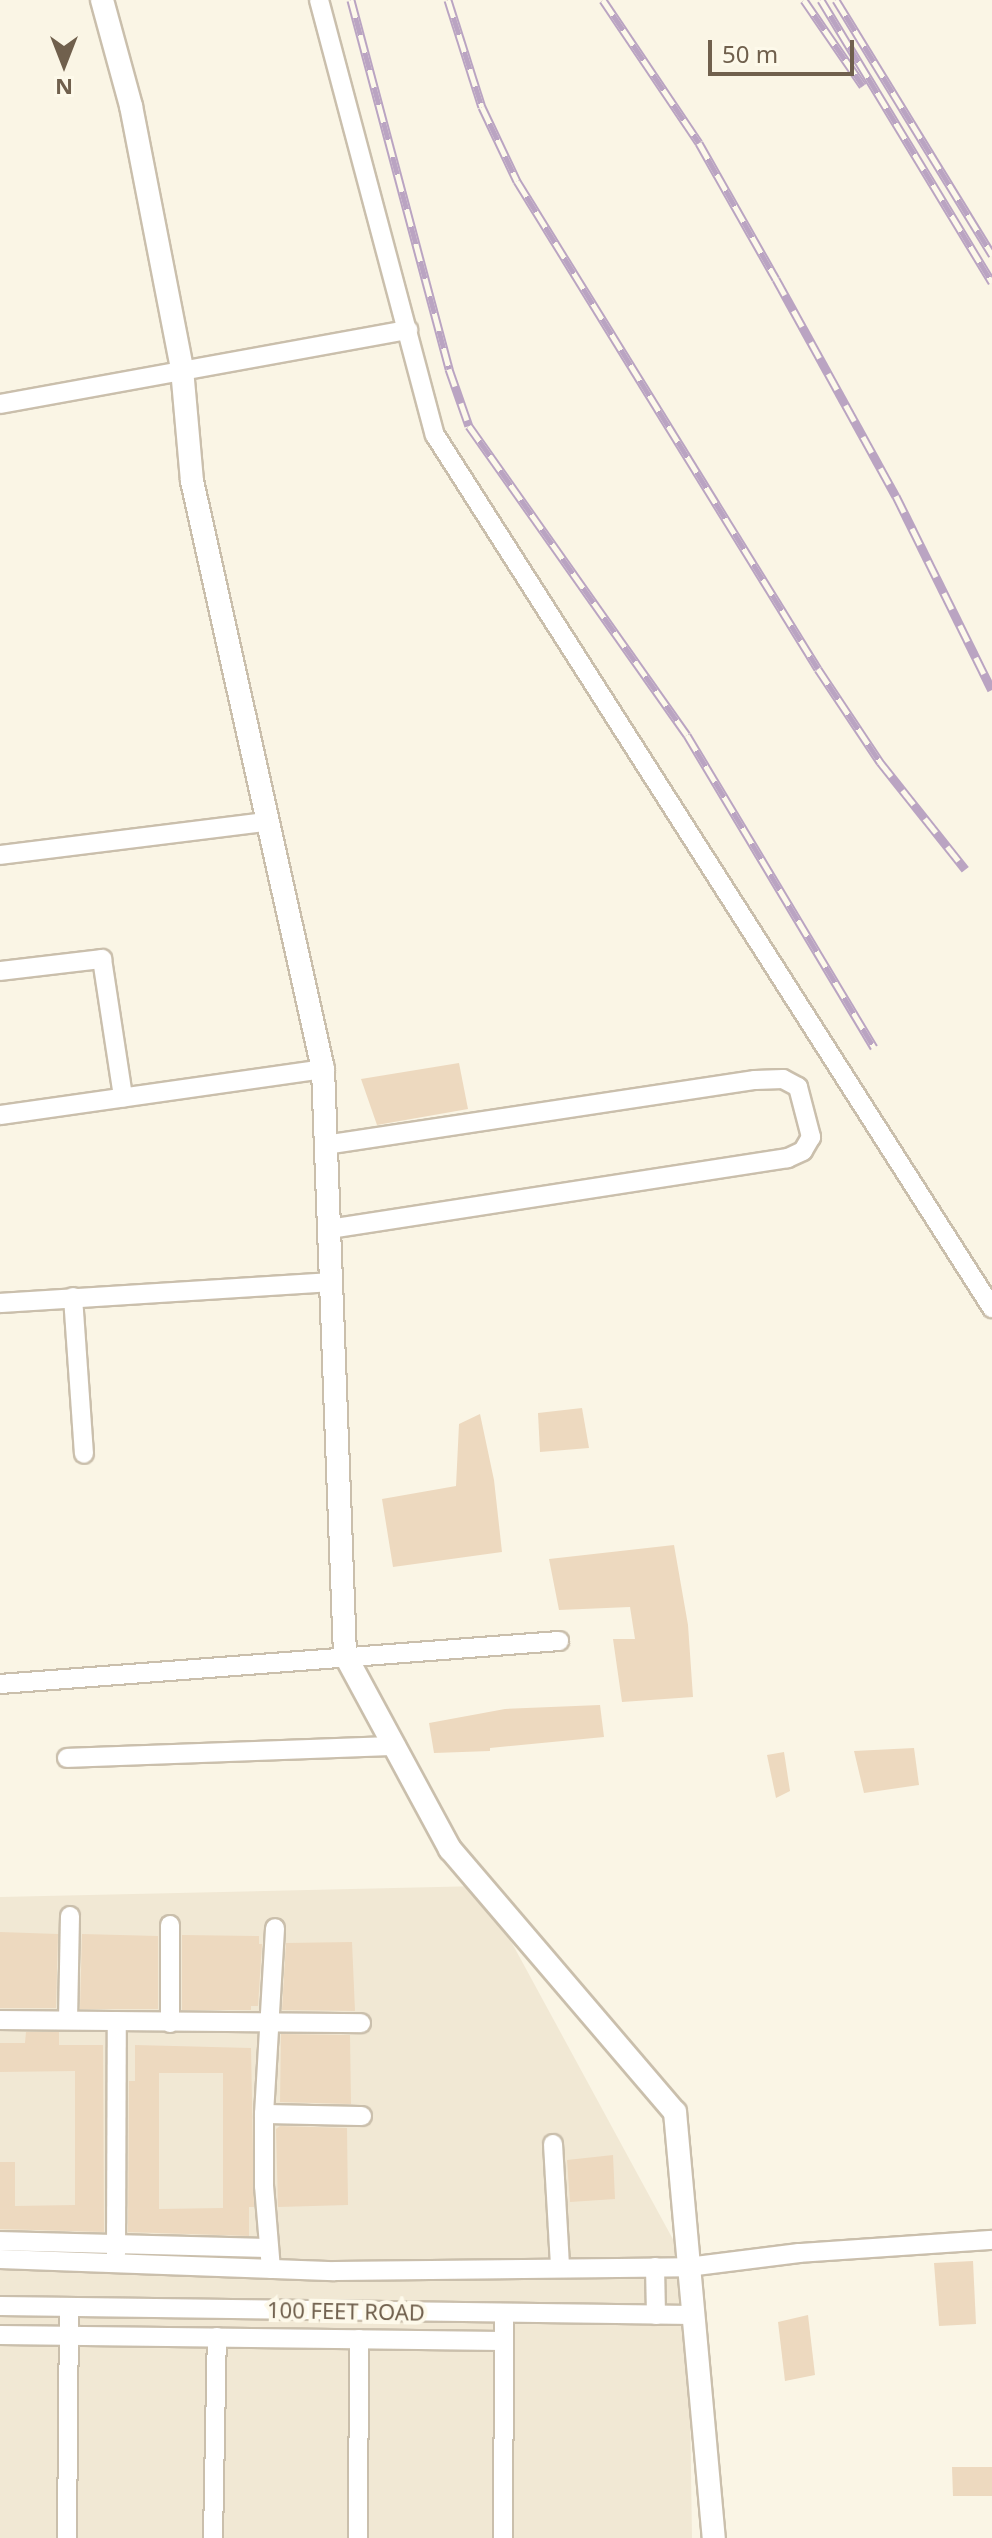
<!DOCTYPE html>
<html>
<head>
<meta charset="utf-8">
<style>
	body { margin:0 }
	#map { position:relative; width:992px; height:2538px; overflow:hidden; background:#faf5e5; font-family:"Noto Sans",sans-serif }
	div>[style] { position:absolute }
	[style*='--x'] { left:calc(var(--x)*1px); top:calc(var(--y)*1px); width:calc(var(--w)*1px); rotate:calc(var(--a)*1deg) }
	.residential>* { inset:0; background:#f1e8d4 }
	.building>* { inset:0; background:#edd9bf }
	.roads { filter:drop-shadow(2px 0 #cabfac) drop-shadow(-2px 0 #cabfac) drop-shadow(0 2px #cabfac) drop-shadow(0 -2px #cabfac) }
	.minor>* { height:18px; margin:-9px; padding:0 9px; transform-origin:9px; border-radius:9px; background:#fff }
	.tertiary>* { height:22px; margin:-11px; padding:0 11px; transform-origin:11px; border-radius:11px; background:#fff }
	.rail>* { height:9px; margin-top:-4.5px; transform-origin:0; background:repeating-linear-gradient(90deg,#fdf9ea 0 18px,#baa4c2 0 36px); box-sizing:border-box; border-block:2px solid #baa4c2 }
	span { translate:-50% -50%; white-space:nowrap; text-align:center; line-height:1.15; -webkit-text-stroke:8px #fdf9ea; paint-order:stroke }
	.street-label { font-size:22px; color:#70604d }
	.north { position:absolute; left:24px; top:24px; width:80px; height:80px; -webkit-text-stroke:6px #fdf9ea; paint-order:stroke; rotate:180deg; font-size:22px; font-weight:700; line-height:32px; text-align:center; color:#70604d }
	.north::after { content:''; display:block; margin:auto; width:28px; height:36px; background:#70604d; clip-path:polygon(50% 0,100% 100%,50% 72%,0 100%) }
	.scale { position:absolute; left:708px; top:40px; width:146px; height:36px; box-sizing:border-box; border:4px solid #70604d; border-top:0; padding-left:10px; font-size:24px; line-height:28px; white-space:nowrap; color:#70604d; -webkit-text-stroke:6px #fdf9ea; paint-order:stroke }
</style>
</head>
<body>
<div id="map">
	<div class="residential">
		<i style="clip-path:polygon(481px 1886px,688px 2267px,692px 2538px,0 2538px,0 1897px)"></i>
	</div>
	<div class="building">
		<i style="clip-path:polygon(459px 1063px,468px 1109px,377px 1125px,361px 1079px)"></i>
		<i style="clip-path:polygon(582px 1408px,589px 1448px,540px 1452px,538px 1413px)"></i>
		<i style="clip-path:polygon(480px 1414px,494px 1480px,502px 1552px,393px 1567px,382px 1499px,456px 1486px,459px 1424px)"></i>
		<i style="clip-path:polygon(674px 1545px,688px 1625px,693px 1697px,622px 1702px,613px 1639px,635px 1639px,630px 1607px,559px 1610px,549px 1559px)"></i>
		<i style="clip-path:polygon(600px 1705px,604px 1737px,490px 1748px,490px 1751px,434px 1753px,429px 1723px,505px 1709px)"></i>
		<i style="clip-path:polygon(914px 1748px,919px 1785px,864px 1793px,854px 1751px)"></i>
		<i style="clip-path:polygon(784px 1752px,790px 1791px,776px 1798px,767px 1755px)"></i>
		<i style="clip-path:polygon(0 1932px,58px 1934px,56px 2008px,0 2008px)"></i>
		<i style="clip-path:polygon(82px 1934px,158px 1936px,158px 2009px,80px 2009px)"></i>
		<i style="clip-path:polygon(182px 1935px,259px 1936px,259px 1944px,262px 1944px,258px 2006px,251px 2006px,251px 2010px,182px 2010px)"></i>
		<i style="clip-path:polygon(352px 1942px,355px 2011px,282px 2010px,286px 1943px)"></i>
		<i style="clip-path:polygon(26px 2032px,59px 2032px,59px 2045px,103px 2045px,104px 2232px,0 2229px,0 2162px,15px 2162px,15px 2206px,75px 2205px,75px 2071px,0 2072px,0 2043px,25px 2043px)"></i>
		<i style="clip-path:polygon(281px 2034px,350px 2035px,351px 2104px,280px 2102px)"></i>
		<i style="clip-path:polygon(evenodd,135px 2045px,251px 2048px,254px 2207px,249px 2207px,249px 2236px,128px 2232px,129px 2081px,135px 2081px,135px 2045px,159px 2073px,223px 2073px,223px 2208px,159px 2209px,159px 2073px)"></i>
		<i style="clip-path:polygon(280px 2126px,347px 2128px,348px 2205px,278px 2207px,276px 2129px)"></i>
		<i style="clip-path:polygon(613px 2155px,615px 2199px,570px 2202px,567px 2160px)"></i>
		<i style="clip-path:polygon(973px 2261px,976px 2324px,939px 2326px,934px 2263px)"></i>
		<i style="clip-path:polygon(808px 2315px,815px 2375px,785px 2381px,778px 2322px)"></i>
		<i style="clip-path:polygon(952px 2467px,992px 2467px,992px 2496px,953px 2496px)"></i>
	</div>
	<div class="roads">
		<div class="minor">
			<i style="--x:319;--y:0;--w:450;--a:75.1"></i>
			<i style="--x:435;--y:435;--w:1036;--a:57.46"></i>
			<i style="--x:0;--y:404;--w:415;--a:-10.3"></i>
			<i style="--x:0;--y:855;--w:267;--a:-7.1"></i>
			<i style="--x:0;--y:971;--w:103;--a:-6.7"></i>
			<i style="--x:102;--y:959;--w:140;--a:81.3"></i>
			<i style="--x:0;--y:1115;--w:326;--a:-8.1"></i>
			<i style="--x:325;--y:1145;--w:435;--a:-8.6"></i>
			<i style="--x:755;--y:1080;--w:28;--a:-2"></i>
			<i style="--x:783;--y:1079;--w:17;--a:28"></i>
			<i style="--x:798;--y:1087;--w:52;--a:75.4"></i>
			<i style="--x:811;--y:1137;--w:16;--a:120"></i>
			<i style="--x:803;--y:1151;--w:17;--a:155"></i>
			<i style="--x:788;--y:1158;--w:464;--a:171.2"></i>
			<i style="--x:73;--y:1297;--w:157;--a:86"></i>
			<i style="--x:0;--y:1303;--w:332;--a:-3.6"></i>
			<i style="--x:0;--y:1684;--w:561;--a:-4.4"></i>
			<i style="--x:67;--y:1758;--w:329;--a:-2.1"></i>
			<i style="--x:170;--y:1925;--w:98;--a:90"></i>
			<i style="--x:0;--y:2020;--w:361;--a:0.5"></i>
			<i style="--x:68;--y:2020;--w:104;--a:-88.9"></i>
			<i style="--x:264;--y:2114;--w:98;--a:1.2"></i>
			<i style="--x:553;--y:2144;--w:123;--a:86.7"></i>
			<i style="--x:0;--y:2241;--w:268;--a:1.5"></i>
			<i style="--x:116;--y:2254;--w:233;--a:-89.8"></i>
			<i style="--x:0;--y:2259;--w:335;--a:2.1"></i>
			<i style="--x:335;--y:2271;--w:353;--a:-0.6"></i>
			<i style="--x:688;--y:2267;--w:112;--a:-7.2"></i>
			<i style="--x:799;--y:2253;--w:193;--a:-3.9"></i>
			<i style="--x:655;--y:2267;--w:48;--a:88.8"></i>
			<i style="--x:271;--y:2269;--w:83;--a:-94.8"></i>
			<i style="--x:264;--y:2186;--w:72;--a:-90"></i>
			<i style="--x:264;--y:2114;--w:186;--a:-86.6"></i>
			<i style="--x:0;--y:2306;--w:693;--a:0.74"></i>
			<i style="--x:0;--y:2335;--w:503;--a:0.68"></i>
			<i style="--x:67;--y:2538;--w:231;--a:-89.5"></i>
			<i style="--x:213;--y:2538;--w:201;--a:-88.9"></i>
			<i style="--x:358;--y:2538;--w:199;--a:-89.7"></i>
			<i style="--x:503;--y:2538;--w:225;--a:-89.7"></i>
		</div>
		<div class="tertiary">
			<i style="--x:102;--y:0;--w:110;--a:74.7"></i>
			<i style="--x:131;--y:106;--w:268;--a:79"></i>
			<i style="--x:182;--y:369;--w:112;--a:84.9"></i>
			<i style="--x:192;--y:481;--w:602;--a:77.44"></i>
			<i style="--x:323;--y:1069;--w:586;--a:87.85"></i>
			<i style="--x:345;--y:1655;--w:221;--a:61.6"></i>
			<i style="--x:450;--y:1849;--w:346;--a:49.5"></i>
			<i style="--x:675;--y:2112;--w:428;--a:84.8"></i>
		</div>
	</div>
	<div class="rail">
		<i style="--x:351;--y:0;--w:382;--a:75.1"></i>
		<i style="--x:449;--y:369;--w:60;--a:70.7"></i>
		<i style="--x:469;--y:426;--w:378;--a:54.8"></i>
		<i style="--x:687;--y:735;--w:364;--a:59.1"></i>
		<i style="--x:448;--y:0;--w:112;--a:72.4"></i>
		<i style="--x:482;--y:107;--w:82;--a:64.7"></i>
		<i style="--x:517;--y:181;--w:573;--a:58.33"></i>
		<i style="--x:818;--y:669;--w:112;--a:56.3"></i>
		<i style="--x:880;--y:762;--w:137;--a:51.5"></i>
		<i style="--x:603;--y:0;--w:172;--a:56.1"></i>
		<i style="--x:699;--y:143;--w:156;--a:60.5"></i>
		<i style="--x:776;--y:279;--w:248;--a:61.1"></i>
		<i style="--x:896;--y:496;--w:216;--a:63.7"></i>
		<i style="--x:804;--y:0;--w:104;--a:55.5"></i>
		<i style="--x:821;--y:0;--w:330;--a:58.8"></i>
		<i style="--x:836;--y:0;--w:299;--a:58.5"></i>
	</div>
	<div class="street-label">
		<span style="left:346px;top:2311px;rotate:1deg">100 FEET ROAD</span>
	</div>
	<div class="north">N</div>
	<div class="scale">50 m</div>
</div>
</body>
</html>
